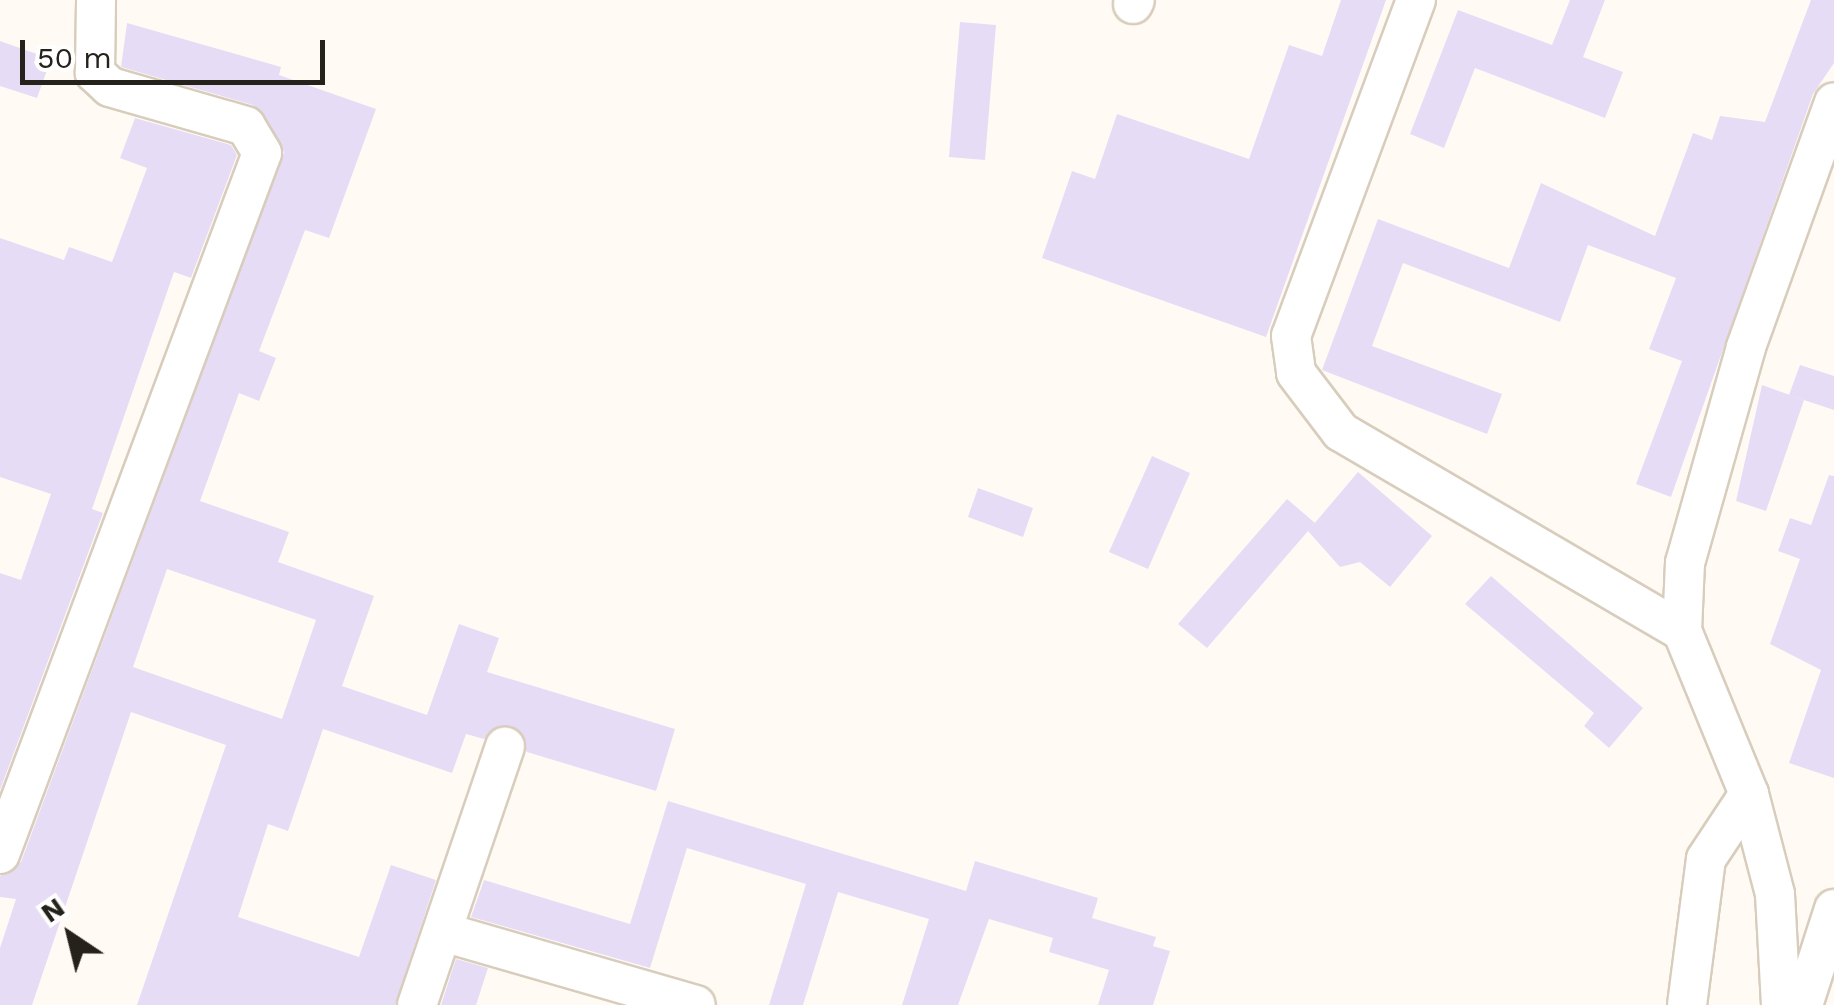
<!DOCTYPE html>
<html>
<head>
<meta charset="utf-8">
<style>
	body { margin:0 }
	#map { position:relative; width:1834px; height:1005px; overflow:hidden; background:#fffbf4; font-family:"Work Sans",sans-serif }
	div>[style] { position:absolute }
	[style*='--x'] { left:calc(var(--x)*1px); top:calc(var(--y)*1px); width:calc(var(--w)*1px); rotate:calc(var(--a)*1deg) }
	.building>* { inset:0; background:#e7dcf6 }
	.roads { filter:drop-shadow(2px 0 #d8cdbd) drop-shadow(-2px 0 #d8cdbd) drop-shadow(0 2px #d8cdbd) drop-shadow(0 -2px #d8cdbd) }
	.street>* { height:38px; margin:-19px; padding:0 19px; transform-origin:19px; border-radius:19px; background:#fff }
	span { translate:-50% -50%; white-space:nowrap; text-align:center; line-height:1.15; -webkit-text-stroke:10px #fff; paint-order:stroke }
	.north { position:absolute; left:20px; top:885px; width:100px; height:100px; -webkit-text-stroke:8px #fff; paint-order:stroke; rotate:325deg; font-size:28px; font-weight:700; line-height:40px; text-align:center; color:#25211b }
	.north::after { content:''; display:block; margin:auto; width:35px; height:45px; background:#25211b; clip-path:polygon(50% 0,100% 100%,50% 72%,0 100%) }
	.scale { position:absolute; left:20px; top:40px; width:305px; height:45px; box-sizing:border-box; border:5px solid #25211b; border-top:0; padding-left:12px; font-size:30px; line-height:35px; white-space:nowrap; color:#25211b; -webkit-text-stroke:8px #fff; paint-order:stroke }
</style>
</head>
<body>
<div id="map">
	<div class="building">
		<i style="clip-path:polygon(1341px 0,1386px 0,1266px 337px,1042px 258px,1072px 171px,1095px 179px,1117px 114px,1249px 159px,1289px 45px,1322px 56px)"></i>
		<i style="clip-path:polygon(1570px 0,1605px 0,1583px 57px,1623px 72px,1605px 118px,1475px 68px,1444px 148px,1410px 134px,1458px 10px,1552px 45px)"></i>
		<i style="clip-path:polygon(1811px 0,1834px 0,1834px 63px,1813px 94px,1671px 497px,1636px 484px,1682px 361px,1649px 349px,1676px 278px,1588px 245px,1560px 322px,1403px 263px,1372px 346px,1502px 394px,1487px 434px,1322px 370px,1378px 219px,1509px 268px,1541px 183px,1655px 236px,1693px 133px,1712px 140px,1720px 116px,1765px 122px)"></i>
		<i style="clip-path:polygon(960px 22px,996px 25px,985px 160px,949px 157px)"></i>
		<i style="clip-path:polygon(evenodd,127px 23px,281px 67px,279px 75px,376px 109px,329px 238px,305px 230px,259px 351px,276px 358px,259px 401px,239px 393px,200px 501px,289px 532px,278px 562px,374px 596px,342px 686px,427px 715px,459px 624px,499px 638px,487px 672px,675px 729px,656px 791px,527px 752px,511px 726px,484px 739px,466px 734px,452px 773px,323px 729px,288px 831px,268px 824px,238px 917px,359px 957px,391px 865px,436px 880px,395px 1005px,137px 1005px,226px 745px,131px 712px,32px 1005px,0 1005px,0 948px,16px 899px,0 897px,0 876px,21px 862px,284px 152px,253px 105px,121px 67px,127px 23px,167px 569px,316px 620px,282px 719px,133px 667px,167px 569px)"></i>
		<i style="clip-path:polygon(0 41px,51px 59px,37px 98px,0 86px)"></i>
		<i style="clip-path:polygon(135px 118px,231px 145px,237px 155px,191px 278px,174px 272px,92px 509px,103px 513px,0 790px,0 573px,21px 580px,51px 494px,0 477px,0 238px,64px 260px,69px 247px,112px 262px,147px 168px,120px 158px)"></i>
		<i style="clip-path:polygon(1800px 365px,1834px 376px,1834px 410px,1789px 395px)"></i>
		<i style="clip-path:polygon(1762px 385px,1804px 400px,1766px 511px,1736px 501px)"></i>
		<i style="clip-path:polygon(1152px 456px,1190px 473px,1148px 569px,1109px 552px)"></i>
		<i style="clip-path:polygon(1358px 472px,1432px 536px,1390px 587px,1360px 562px,1340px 567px,1308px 531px)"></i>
		<i style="clip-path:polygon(1829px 475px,1834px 476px,1834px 778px,1789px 763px,1821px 670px,1770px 644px,1800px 559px,1778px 551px,1790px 518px,1811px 525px)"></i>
		<i style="clip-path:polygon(978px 488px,1033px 508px,1023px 537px,968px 517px)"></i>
		<i style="clip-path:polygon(1287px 499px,1315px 523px,1207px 648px,1178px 624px)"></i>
		<i style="clip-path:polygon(1491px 576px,1643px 708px,1609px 748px,1584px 726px,1594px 713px,1465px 604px)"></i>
		<i style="clip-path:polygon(668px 801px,966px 891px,975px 861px,1098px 898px,1092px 918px,1156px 937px,1153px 946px,1170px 951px,1153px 1005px,1098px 1005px,1109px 970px,1049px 952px,1053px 938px,989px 919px,958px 1005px,902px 1005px,929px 919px,838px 892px,803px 1005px,769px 1005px,806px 884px,687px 848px,650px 968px,471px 917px,484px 880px,630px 924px)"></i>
		<i style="clip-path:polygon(456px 959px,488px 968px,476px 1005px,441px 1005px)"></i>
	</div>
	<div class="roads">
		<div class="street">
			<i style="--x:1416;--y:0;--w:358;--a:110.4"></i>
			<i style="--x:1291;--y:336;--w:37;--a:82"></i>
			<i style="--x:1296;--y:373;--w:74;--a:52.7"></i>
			<i style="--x:1341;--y:432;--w:395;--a:30.3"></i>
			<i style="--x:1133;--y:4;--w:4;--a:-63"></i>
			<i style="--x:0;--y:854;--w:748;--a:-69.51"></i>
			<i style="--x:262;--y:153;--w:31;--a:-121"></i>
			<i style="--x:246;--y:126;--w:141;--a:-164"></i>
			<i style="--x:110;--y:87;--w:21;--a:-137"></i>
			<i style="--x:95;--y:73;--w:73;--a:-89.2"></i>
			<i style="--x:443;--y:932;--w:263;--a:16.1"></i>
			<i style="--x:417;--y:1005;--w:273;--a:-71.2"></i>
			<i style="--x:1687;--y:1005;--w:147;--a:-82.6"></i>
			<i style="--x:1706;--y:859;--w:78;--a:-56.5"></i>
			<i style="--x:1781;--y:1005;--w:111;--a:-93.1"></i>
			<i style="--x:1775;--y:894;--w:103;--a:-104.6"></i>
			<i style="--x:1749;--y:794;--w:176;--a:-112.3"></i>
			<i style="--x:1682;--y:631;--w:68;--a:-87.5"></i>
			<i style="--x:1685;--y:563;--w:224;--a:-74.2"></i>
			<i style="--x:1746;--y:347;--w:260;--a:-70.2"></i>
			<i style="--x:1803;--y:1005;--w:101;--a:-72.1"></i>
		</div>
	</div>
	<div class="north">N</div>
	<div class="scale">50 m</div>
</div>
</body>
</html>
